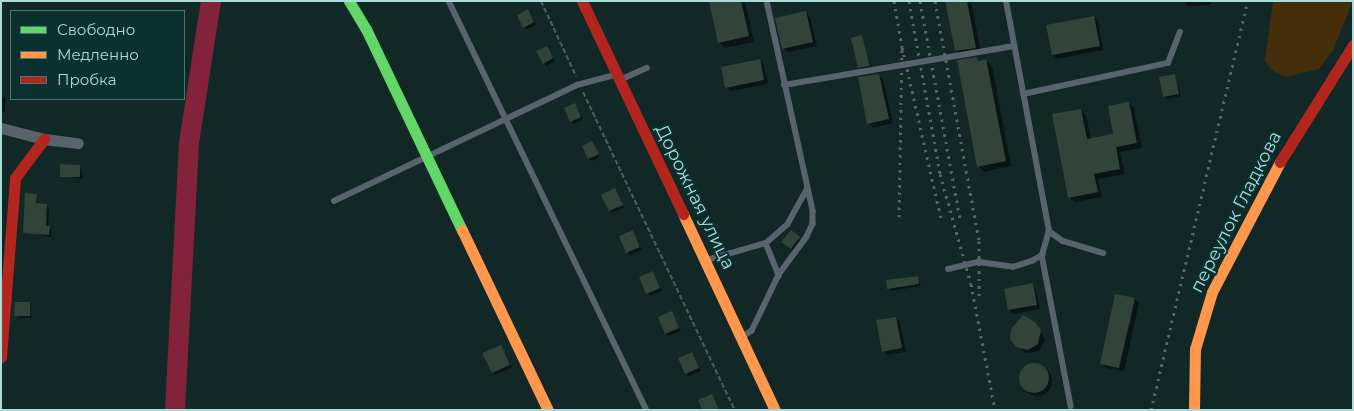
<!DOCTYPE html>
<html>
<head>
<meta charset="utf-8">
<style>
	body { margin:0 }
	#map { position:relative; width:1354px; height:411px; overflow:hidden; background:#122827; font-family:Montserrat,sans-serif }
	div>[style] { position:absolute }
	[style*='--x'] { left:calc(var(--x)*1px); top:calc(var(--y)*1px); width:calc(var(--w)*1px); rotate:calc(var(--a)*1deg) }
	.green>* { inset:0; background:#442f0a }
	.shadow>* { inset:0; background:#0007 }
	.round { border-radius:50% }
	.river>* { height:20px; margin:-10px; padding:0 10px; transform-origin:10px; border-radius:10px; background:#83233b }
	.building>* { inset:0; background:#31443a }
	.path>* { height:2px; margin-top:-1px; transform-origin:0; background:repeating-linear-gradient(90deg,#4e5c62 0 5px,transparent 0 7.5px) }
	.lane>* { height:5.5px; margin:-2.75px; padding:0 2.75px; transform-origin:2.75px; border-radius:2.75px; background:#57646d }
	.street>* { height:11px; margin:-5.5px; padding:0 5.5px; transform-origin:5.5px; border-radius:5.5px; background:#57646d }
	.fast>* { height:11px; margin:-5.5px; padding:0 5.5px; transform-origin:5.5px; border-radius:5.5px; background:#63d668 }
	.slow>* { height:11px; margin:-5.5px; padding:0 5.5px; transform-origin:5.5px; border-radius:5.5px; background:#ff974d }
	.jam>* { height:11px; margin:-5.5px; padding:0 5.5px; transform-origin:5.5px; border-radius:5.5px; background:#b3261e }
	.rail>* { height:3px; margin-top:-1.5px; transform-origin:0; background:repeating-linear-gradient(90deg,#556568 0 2.5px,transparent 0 7.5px) }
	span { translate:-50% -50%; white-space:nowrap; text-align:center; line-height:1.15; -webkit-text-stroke:4px #0a302f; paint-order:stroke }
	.street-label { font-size:18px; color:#aaddda }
	.frame { position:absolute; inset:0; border:2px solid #aaddda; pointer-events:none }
	.legend { position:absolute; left:10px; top:10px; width:175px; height:90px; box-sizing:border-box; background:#0a302f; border:1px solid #4a7573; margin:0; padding:6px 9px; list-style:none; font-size:15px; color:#aaddda }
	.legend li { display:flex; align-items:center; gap:10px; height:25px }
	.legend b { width:25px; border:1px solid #4a7573 }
</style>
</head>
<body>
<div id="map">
	<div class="green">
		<i style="clip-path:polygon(1273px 1px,1353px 1px,1333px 50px,1319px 69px,1286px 77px,1273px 71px,1265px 61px)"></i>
	</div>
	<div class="shadow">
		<i style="clip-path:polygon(710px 1px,745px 1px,754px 42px,725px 48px,719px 42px)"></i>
		<i style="clip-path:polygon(945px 1px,971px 1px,981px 53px,962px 57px,956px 51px)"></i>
		<i style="clip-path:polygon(1184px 1px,1211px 1px,1211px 5px,1187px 6px)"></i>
		<i style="clip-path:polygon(806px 12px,810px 17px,817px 46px,788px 52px,783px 48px)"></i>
		<i style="clip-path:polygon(530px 13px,536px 25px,527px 29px,524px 27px)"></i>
		<i style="clip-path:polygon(1093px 17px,1098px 21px,1103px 50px,1057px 59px,1053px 55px,1047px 26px)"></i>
		<i style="clip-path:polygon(862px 36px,872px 68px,862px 70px,860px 67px)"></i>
		<i style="clip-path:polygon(546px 47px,555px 61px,546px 66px,544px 63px)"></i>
		<i style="clip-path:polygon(760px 60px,764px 65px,768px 84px,731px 91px,726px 87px)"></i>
		<i style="clip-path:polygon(986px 60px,992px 66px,1011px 166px,984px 172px,978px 166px,958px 62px)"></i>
		<i style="clip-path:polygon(879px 75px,883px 79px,893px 123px,873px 128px,869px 123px)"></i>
		<i style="clip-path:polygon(1175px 75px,1181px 96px,1167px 99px,1164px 96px)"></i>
		<i style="clip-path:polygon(1px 95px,6px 98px,5px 112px,1px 112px)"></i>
		<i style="clip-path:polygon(1129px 103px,1134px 108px,1142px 148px,1120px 152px,1125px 174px,1098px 179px,1102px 197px,1075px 202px,1069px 197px,1081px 110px,1086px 115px,1091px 139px,1115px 135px)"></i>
		<i style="clip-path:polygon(575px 105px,583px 119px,574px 124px,571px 121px)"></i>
		<i style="clip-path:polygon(592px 143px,600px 157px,592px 161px,589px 159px)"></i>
		<i style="clip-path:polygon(80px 166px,83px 179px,61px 176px)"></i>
		<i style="clip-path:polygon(615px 190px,624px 208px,612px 213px,610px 210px)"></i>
		<i style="clip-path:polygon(36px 195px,38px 205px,49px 208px,48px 228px,52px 230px,52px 237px,24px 232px)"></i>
		<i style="clip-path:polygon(1px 220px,2px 222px,1px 242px)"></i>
		<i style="clip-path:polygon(633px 232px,642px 250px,630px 255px,627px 252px)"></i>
		<i style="clip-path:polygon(791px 232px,802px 241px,794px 251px,786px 245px)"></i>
		<i style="clip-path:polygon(653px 273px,662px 291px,650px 296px,647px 293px)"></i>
		<i style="clip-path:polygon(918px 277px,921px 286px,891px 291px,889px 288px)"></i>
		<i style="clip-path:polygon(1032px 284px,1036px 289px,1040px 309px,1013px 314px,1009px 310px)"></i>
		<i style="clip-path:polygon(1134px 299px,1139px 303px,1124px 371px,1106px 368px,1101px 363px)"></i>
		<i style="clip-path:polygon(29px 303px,32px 318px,18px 318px,16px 315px)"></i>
		<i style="clip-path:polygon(671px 313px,681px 331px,668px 336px,666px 333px)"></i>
		<i style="clip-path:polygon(896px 318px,900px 322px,906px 352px,887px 355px,883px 351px)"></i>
		<i style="clip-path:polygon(1038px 326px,1045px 340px,1039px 351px,1026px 353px,1019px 347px)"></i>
		<i style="clip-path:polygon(501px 346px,512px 368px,495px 375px,493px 373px)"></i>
		<i style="clip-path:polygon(691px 353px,701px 371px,689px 376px,679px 358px)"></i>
		<i class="round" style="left:1022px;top:366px;width:30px;height:30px"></i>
	</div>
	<div class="river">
		<i style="--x:175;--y:410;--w:267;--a:-87"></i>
		<i style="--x:189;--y:143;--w:144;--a:-81.2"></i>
	</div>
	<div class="building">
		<i style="clip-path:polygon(709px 1px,741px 1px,749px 36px,718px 43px)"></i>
		<i style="clip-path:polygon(945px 1px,967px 1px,976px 48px,955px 51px)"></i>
		<i style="clip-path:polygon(528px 9px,534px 22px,523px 28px,517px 15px)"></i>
		<i style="clip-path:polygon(806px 11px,813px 42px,782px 49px,775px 18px)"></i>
		<i style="clip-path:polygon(1094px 16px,1100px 46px,1052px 55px,1046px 25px)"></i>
		<i style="clip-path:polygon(862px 35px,870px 66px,858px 68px,851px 38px)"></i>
		<i style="clip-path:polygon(547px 46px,553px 58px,543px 64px,536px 51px)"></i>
		<i style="clip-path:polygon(977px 57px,978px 61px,986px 59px,1006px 161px,977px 167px,957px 60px)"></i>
		<i style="clip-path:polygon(760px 59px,764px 80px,725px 88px,721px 67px)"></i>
		<i style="clip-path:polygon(879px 74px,889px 119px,867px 124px,858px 77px)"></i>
		<i style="clip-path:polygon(1175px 74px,1179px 94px,1163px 97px,1159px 77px)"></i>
		<i style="clip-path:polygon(1129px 102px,1137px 143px,1116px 147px,1120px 169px,1094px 174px,1098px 192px,1068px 198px,1052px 114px,1081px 109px,1087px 139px,1113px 134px,1108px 106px)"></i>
		<i style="clip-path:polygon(575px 103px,581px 117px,570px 122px,564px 108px)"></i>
		<i style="clip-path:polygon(592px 141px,599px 154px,588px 159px,582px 146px)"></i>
		<i style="clip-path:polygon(60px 164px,80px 165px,80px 177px,60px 177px)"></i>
		<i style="clip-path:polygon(615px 188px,623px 205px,609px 211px,601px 195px)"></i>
		<i style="clip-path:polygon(25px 193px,37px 194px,36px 203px,47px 204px,46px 226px,50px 226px,49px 235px,23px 233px)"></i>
		<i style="clip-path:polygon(633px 230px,640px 247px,626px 253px,619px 236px)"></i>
		<i style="clip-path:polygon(791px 230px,800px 237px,791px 249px,781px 242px)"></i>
		<i style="clip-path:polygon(653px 271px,660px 288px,646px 294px,639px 277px)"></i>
		<i style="clip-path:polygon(918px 276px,919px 284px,887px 289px,886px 280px)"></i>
		<i style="clip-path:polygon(1033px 283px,1037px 305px,1008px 310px,1004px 289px)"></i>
		<i style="clip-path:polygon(1115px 294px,1135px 298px,1119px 368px,1100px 364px)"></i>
		<i style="clip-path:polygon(15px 302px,30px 302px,30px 316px,14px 316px)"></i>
		<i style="clip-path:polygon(672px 311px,679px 328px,665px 334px,658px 317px)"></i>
		<i style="clip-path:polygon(1023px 315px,1035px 322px,1041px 330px,1038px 344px,1028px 350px,1016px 347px,1010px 339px,1011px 329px)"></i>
		<i style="clip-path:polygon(896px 317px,902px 348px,882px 352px,876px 320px)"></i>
		<i style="clip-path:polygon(501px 345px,510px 365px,492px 373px,482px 353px)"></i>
		<i style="clip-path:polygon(692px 352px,699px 368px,685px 374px,678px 358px)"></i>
		<i class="round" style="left:1019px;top:363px;width:30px;height:30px"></i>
		<i style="clip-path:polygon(712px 394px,719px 410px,702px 410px,698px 400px)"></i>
	</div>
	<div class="path">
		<i style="--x:541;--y:1;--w:83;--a:65"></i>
		<i style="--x:583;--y:92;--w:352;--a:64.5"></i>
	</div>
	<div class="lane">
		<i style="--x:449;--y:1;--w:454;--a:64.2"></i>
		<i style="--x:767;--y:1;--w:215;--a:77.6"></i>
		<i style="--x:813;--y:211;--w:13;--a:90"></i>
		<i style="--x:813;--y:224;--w:14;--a:115"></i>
		<i style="--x:807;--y:237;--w:47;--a:126.4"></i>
		<i style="--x:622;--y:79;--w:27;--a:-24"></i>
		<i style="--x:784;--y:85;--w:233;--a:-9.6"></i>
		<i style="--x:1023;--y:94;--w:148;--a:-12.1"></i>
		<i style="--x:1168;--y:63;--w:33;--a:-69"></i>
		<i style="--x:334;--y:201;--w:269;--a:-25.5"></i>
		<i style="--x:577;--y:85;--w:38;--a:-15"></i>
		<i style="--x:1049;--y:231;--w:17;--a:36"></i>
		<i style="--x:1063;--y:241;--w:42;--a:16.7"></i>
		<i style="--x:766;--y:243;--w:28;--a:-41"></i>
		<i style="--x:787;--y:225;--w:41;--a:-60.9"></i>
		<i style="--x:1042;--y:255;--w:154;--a:79.1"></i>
		<i style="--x:707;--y:260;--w:61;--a:-16.1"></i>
		<i style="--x:766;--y:243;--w:35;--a:68"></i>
		<i style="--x:779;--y:275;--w:62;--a:115.7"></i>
		<i style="--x:752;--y:331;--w:11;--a:146"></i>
		<i style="--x:948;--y:269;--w:32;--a:-13"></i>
		<i style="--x:979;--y:262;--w:34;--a:8"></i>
		<i style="--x:1013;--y:267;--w:20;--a:-18"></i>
		<i style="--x:1032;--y:261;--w:12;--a:-31"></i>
		<i style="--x:1042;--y:255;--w:25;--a:-74"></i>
		<i style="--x:1049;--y:231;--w:234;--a:-100.6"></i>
	</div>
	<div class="street">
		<i style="--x:1;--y:128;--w:44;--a:14.3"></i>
		<i style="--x:44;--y:139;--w:34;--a:7"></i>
	</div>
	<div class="fast">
		<i style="--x:349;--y:1;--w:33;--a:59"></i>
		<i style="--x:366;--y:29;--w:223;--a:64.5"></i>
	</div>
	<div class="slow">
		<i style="--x:683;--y:214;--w:217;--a:64.9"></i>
		<i style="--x:462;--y:230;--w:199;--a:64.5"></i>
		<i style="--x:1194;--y:410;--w:61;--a:-89.1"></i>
		<i style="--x:1195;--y:349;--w:59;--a:-73.4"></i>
		<i style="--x:1212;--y:292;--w:147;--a:-62.4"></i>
	</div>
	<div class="jam">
		<i style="--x:582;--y:1;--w:236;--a:64.6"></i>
		<i style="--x:1280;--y:162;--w:138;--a:-58"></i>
		<i style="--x:1;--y:357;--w:180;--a:-85.5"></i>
		<i style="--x:15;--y:178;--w:49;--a:-53.4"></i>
	</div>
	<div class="rail">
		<i style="--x:894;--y:1;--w:47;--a:80.1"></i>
		<i style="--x:909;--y:1;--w:176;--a:79.8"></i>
		<i style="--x:940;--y:174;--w:114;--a:74.3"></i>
		<i style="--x:971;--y:284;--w:128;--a:79.2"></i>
		<i style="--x:920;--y:1;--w:223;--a:79.6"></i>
		<i style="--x:935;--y:1;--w:244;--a:79.6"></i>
		<i style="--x:979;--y:241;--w:56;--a:90"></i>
		<i style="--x:899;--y:217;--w:170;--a:-89"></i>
		<i style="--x:902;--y:47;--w:175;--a:77.2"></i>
		<i style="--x:1151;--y:410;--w:420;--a:-76.7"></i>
	</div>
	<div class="street-label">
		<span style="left:695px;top:197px;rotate:64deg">Дорожная улица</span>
		<span style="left:1236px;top:212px;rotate:-63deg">переулок Гладкова</span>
	</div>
	<div class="frame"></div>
	<ul class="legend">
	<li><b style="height:6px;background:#63d668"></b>Свободно</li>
	<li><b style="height:6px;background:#ff974d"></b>Медленно</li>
	<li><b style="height:6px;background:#b3261e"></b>Пробка</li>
	</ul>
</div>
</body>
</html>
